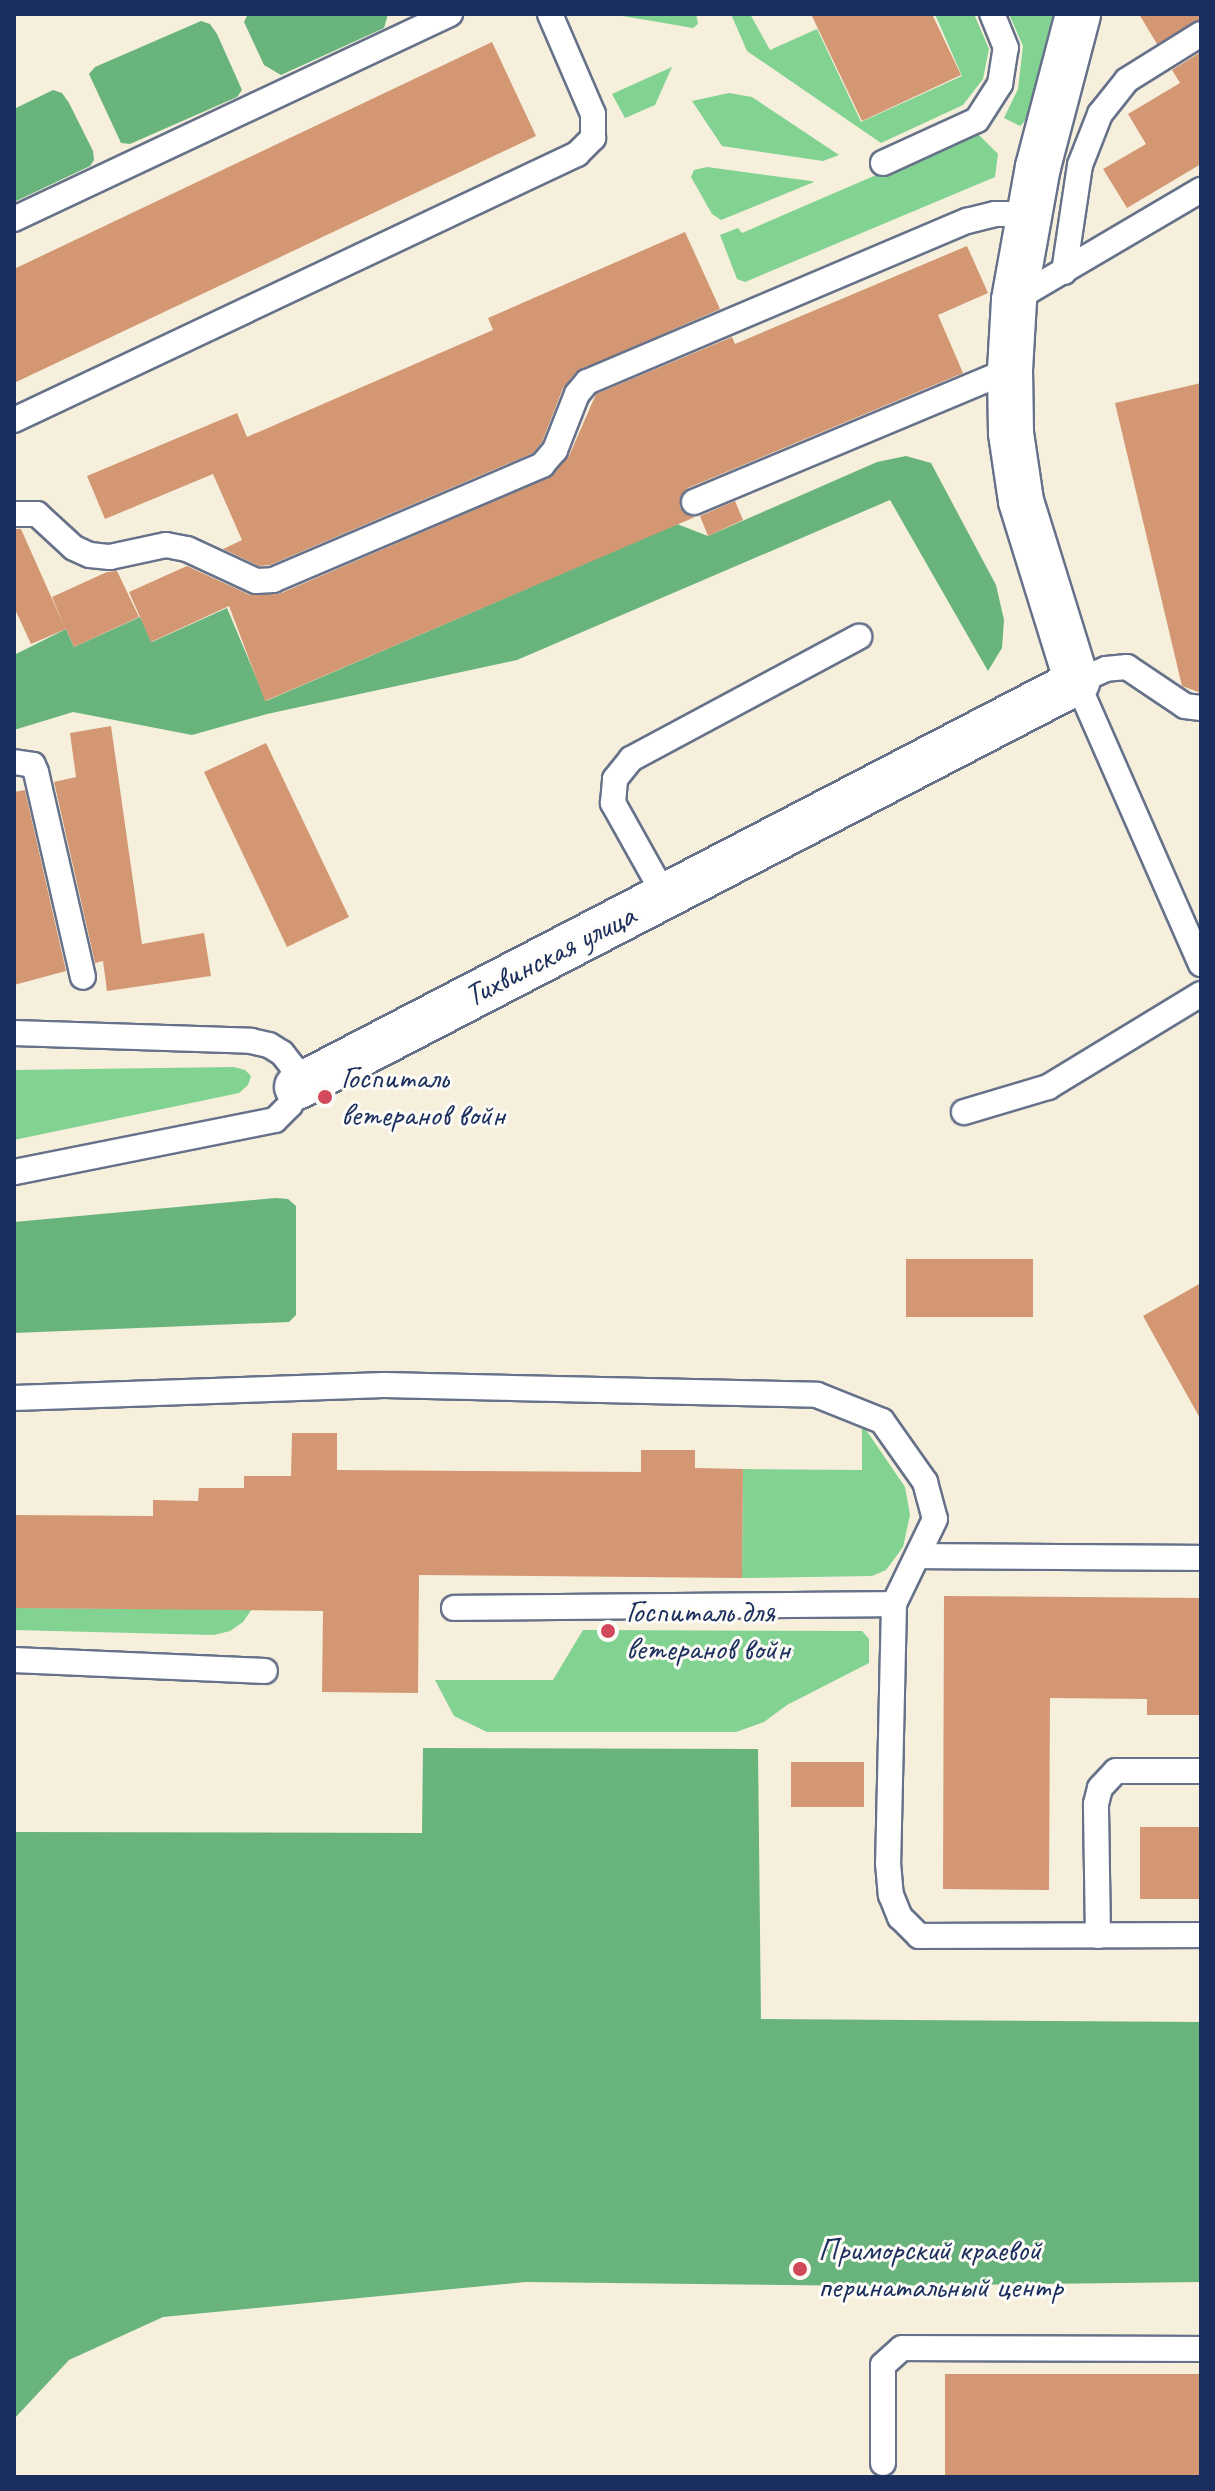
<!DOCTYPE html>
<html>
<head>
<meta charset="utf-8">
<style>
	body { margin:0 }
	#map { position:relative; width:1215px; height:2491px; overflow:hidden; background:#f5efdc; font-family:Caveat,sans-serif }
	div>[style] { position:absolute }
	[style*='--x'] { left:calc(var(--x)*1px); top:calc(var(--y)*1px); width:calc(var(--w)*1px); rotate:calc(var(--a)*1deg) }
	.green>* { inset:0; background:#82d292 }
	.forest>* { inset:0; background:#69b47c }
	.building>* { inset:0; background:#d39873 }
	.roads { filter:drop-shadow(2px 0 #67728a) drop-shadow(-2px 0 #67728a) drop-shadow(0 2px #67728a) drop-shadow(0 -2px #67728a) }
	.lane>* { height:24px; margin:-12px; padding:0 12px; transform-origin:12px; border-radius:12px; background:#fff }
	.secondary>* { height:44px; margin:-22px; padding:0 22px; transform-origin:22px; border-radius:22px; background:#fff }
	.dots>* { width:22px; height:22px; translate:-50% -50%; box-sizing:border-box; border:4px solid #fdfcf7; border-radius:50% }
	span { translate:-50% -50%; white-space:nowrap; text-align:center; line-height:1.15; -webkit-text-stroke:6px #fdfcf7; paint-order:stroke }
	.street-label { font-size:32px; color:#1b2f5e }
	.poi-label { font-size:32px; color:#1b2f5e }
	.left { translate:0 -50%; text-align:left }
	.frame { position:absolute; inset:0; border:16px solid #1b2f5e; pointer-events:none }
</style>
</head>
<body>
<div id="map">
	<div class="green">
		<i style="clip-path:polygon(611px 14px,696px 14px,698px 24px,693px 28px)"></i>
		<i style="clip-path:polygon(731px 14px,750px 14px,770px 50px,817px 29px,861px 122px,962px 76px,935px 14px,974px 14px,989px 49px,983px 79px,963px 105px,881px 143px,747px 51px)"></i>
		<i style="clip-path:polygon(1009px 14px,1053px 14px,1026px 120px,1020px 126px,1004px 118px,1018px 89px,1023px 46px)"></i>
		<i style="clip-path:polygon(672px 67px,655px 105px,625px 118px,612px 94px)"></i>
		<i style="clip-path:polygon(729px 93px,752px 97px,839px 155px,823px 161px,722px 146px,692px 101px)"></i>
		<i style="clip-path:polygon(971px 134px,979px 135px,998px 154px,995px 177px,745px 282px,737px 279px,720px 235px,738px 228px,742px 233px)"></i>
		<i style="clip-path:polygon(707px 167px,811px 181px,814px 182px,721px 220px,712px 214px,691px 177px,694px 170px)"></i>
		<i style="clip-path:polygon(234px 1067px,245px 1070px,251px 1076px,248px 1085px,239px 1093px,14px 1140px,14px 1070px)"></i>
		<i style="clip-path:polygon(862px 1424px,905px 1487px,910px 1515px,903px 1547px,886px 1570px,872px 1576px,742px 1578px,743px 1469px,862px 1470px)"></i>
		<i style="clip-path:polygon(14px 1608px,252px 1609px,243px 1622px,230px 1631px,214px 1635px,14px 1630px)"></i>
		<i style="clip-path:polygon(583px 1630px,862px 1631px,869px 1639px,869px 1663px,787px 1705px,764px 1722px,736px 1732px,487px 1732px,454px 1716px,435px 1680px,553px 1680px)"></i>
	</div>
	<div class="forest">
		<i style="clip-path:polygon(248px 14px,388px 14px,384px 28px,281px 75px,264px 65px,244px 22px)"></i>
		<i style="clip-path:polygon(201px 21px,210px 24px,217px 34px,242px 90px,237px 97px,130px 144px,121px 143px,89px 74px,95px 67px)"></i>
		<i style="clip-path:polygon(53px 90px,62px 93px,69px 103px,93px 151px,94px 160px,90px 166px,14px 202px,14px 109px)"></i>
		<i style="clip-path:polygon(906px 456px,931px 463px,996px 585px,1004px 620px,1002px 648px,988px 671px,890px 500px,517px 660px,267px 714px,192px 735px,73px 712px,14px 730px,14px 655px,66px 629px,74px 647px,140px 617px,152px 642px,227px 608px,266px 701px,677px 524px,708px 536px,877px 462px)"></i>
		<i style="clip-path:polygon(276px 1198px,288px 1199px,296px 1206px,296px 1315px,289px 1322px,14px 1333px,14px 1222px)"></i>
		<i style="clip-path:polygon(423px 1748px,758px 1749px,761px 2019px,1201px 2022px,1201px 2282px,872px 2286px,525px 2282px,163px 2317px,69px 2360px,14px 2419px,14px 1832px,422px 1833px)"></i>
	</div>
	<div class="building">
		<i style="clip-path:polygon(811px 14px,932px 14px,961px 75px,862px 121px)"></i>
		<i style="clip-path:polygon(1139px 14px,1201px 14px,1201px 19px,1157px 44px)"></i>
		<i style="clip-path:polygon(492px 42px,536px 136px,14px 383px,14px 269px)"></i>
		<i style="clip-path:polygon(1201px 52px,1201px 164px,1127px 208px,1103px 169px,1146px 144px,1128px 114px,1180px 83px,1172px 70px)"></i>
		<i style="clip-path:polygon(685px 232px,720px 309px,576px 372px,563px 388px,542px 442px,533px 453px,270px 565px,259px 566px,223px 549px,242px 540px,213px 474px,105px 519px,87px 476px,237px 413px,247px 437px,493px 330px,488px 318px)"></i>
		<i style="clip-path:polygon(967px 246px,988px 293px,938px 315px,963px 373px,688px 488px,682px 494px,680px 507px,686px 514px,695px 517px,265px 701px,229px 606px,151px 642px,129px 592px,187px 566px,250px 595px,279px 594px,548px 478px,569px 456px,596px 394px,732px 337px,735px 344px)"></i>
		<i style="clip-path:polygon(1201px 383px,1201px 693px,1182px 686px,1115px 403px)"></i>
		<i style="clip-path:polygon(735px 501px,743px 520px,708px 536px,700px 516px)"></i>
		<i style="clip-path:polygon(14px 529px,21px 529px,65px 628px,52px 597px,107px 572px,117px 571px,139px 617px,74px 647px,66px 629px,31px 644px,14px 607px)"></i>
		<i style="clip-path:polygon(111px 726px,142px 944px,204px 933px,211px 976px,107px 991px,103px 961px,95px 963px,54px 782px,76px 777px,70px 733px)"></i>
		<i style="clip-path:polygon(266px 743px,349px 917px,287px 947px,204px 772px)"></i>
		<i style="clip-path:polygon(25px 790px,66px 971px,14px 985px,14px 792px)"></i>
		<i style="clip-path:polygon(906px 1259px,1033px 1259px,1033px 1317px,906px 1317px)"></i>
		<i style="clip-path:polygon(1201px 1283px,1201px 1420px,1143px 1316px)"></i>
		<i style="clip-path:polygon(292px 1433px,337px 1433px,337px 1470px,641px 1472px,641px 1450px,695px 1450px,695px 1468px,743px 1469px,742px 1578px,419px 1575px,418px 1693px,322px 1692px,323px 1611px,14px 1608px,14px 1515px,153px 1516px,153px 1500px,198px 1501px,199px 1488px,244px 1488px,244px 1476px,291px 1476px)"></i>
		<i style="clip-path:polygon(944px 1596px,1201px 1598px,1201px 1715px,1147px 1715px,1147px 1699px,1050px 1698px,1049px 1890px,943px 1889px)"></i>
		<i style="clip-path:polygon(791px 1762px,864px 1762px,864px 1807px,791px 1807px)"></i>
		<i style="clip-path:polygon(1140px 1827px,1201px 1827px,1201px 1899px,1140px 1899px)"></i>
		<i style="clip-path:polygon(945px 2374px,1201px 2374px,1201px 2477px,945px 2477px)"></i>
	</div>
	<div class="roads">
		<div class="lane">
			<i style="--x:883;--y:163;--w:103;--a:-24.6"></i>
			<i style="--x:977;--y:120;--w:43;--a:-57.4"></i>
			<i style="--x:1000;--y:84;--w:36;--a:-81"></i>
			<i style="--x:1006;--y:48;--w:37;--a:-112"></i>
			<i style="--x:14;--y:219;--w:482;--a:-25.2"></i>
			<i style="--x:1064;--y:272;--w:108;--a:-81.5"></i>
			<i style="--x:1080;--y:165;--w:55;--a:-68.6"></i>
			<i style="--x:1100;--y:114;--w:43;--a:-51.5"></i>
			<i style="--x:1127;--y:80;--w:87;--a:-31.9"></i>
			<i style="--x:1014;--y:300;--w:217;--a:-30.5"></i>
			<i style="--x:14;--y:420;--w:623;--a:-25.29"></i>
			<i style="--x:577;--y:154;--w:23;--a:-45"></i>
			<i style="--x:593;--y:138;--w:24;--a:-90"></i>
			<i style="--x:593;--y:114;--w:109;--a:-113.3"></i>
			<i style="--x:694;--y:502;--w:342;--a:-22.7"></i>
			<i style="--x:14;--y:514;--w:23;--a:0"></i>
			<i style="--x:37;--y:514;--w:50;--a:42.6"></i>
			<i style="--x:74;--y:548;--w:17;--a:24"></i>
			<i style="--x:90;--y:555;--w:20;--a:6"></i>
			<i style="--x:110;--y:557;--w:57;--a:-12.1"></i>
			<i style="--x:166;--y:545;--w:21;--a:11"></i>
			<i style="--x:187;--y:549;--w:76;--a:24.9"></i>
			<i style="--x:256;--y:581;--w:17;--a:-3"></i>
			<i style="--x:273;--y:580;--w:293;--a:-23.1"></i>
			<i style="--x:542;--y:465;--w:20;--a:-49"></i>
			<i style="--x:555;--y:450;--w:60;--a:-68.6"></i>
			<i style="--x:577;--y:394;--w:16;--a:-50"></i>
			<i style="--x:587;--y:382;--w:413;--a:-23"></i>
			<i style="--x:967;--y:221;--w:29;--a:-14"></i>
			<i style="--x:995;--y:214;--w:34;--a:0"></i>
			<i style="--x:1201;--y:708;--w:16;--a:-173"></i>
			<i style="--x:1185;--y:706;--w:70;--a:-146.1"></i>
			<i style="--x:1127;--y:667;--w:21;--a:175"></i>
			<i style="--x:1106;--y:669;--w:32;--a:156"></i>
			<i style="--x:1077;--y:682;--w:308;--a:66.3"></i>
			<i style="--x:14;--y:762;--w:19;--a:9"></i>
			<i style="--x:33;--y:765;--w:8;--a:67"></i>
			<i style="--x:36;--y:772;--w:210;--a:77.1"></i>
			<i style="--x:665;--y:896;--w:107;--a:-119.2"></i>
			<i style="--x:613;--y:803;--w:24;--a:-85"></i>
			<i style="--x:615;--y:779;--w:26;--a:-51"></i>
			<i style="--x:631;--y:759;--w:259;--a:-28.2"></i>
			<i style="--x:14;--y:1033;--w:237;--a:1.9"></i>
			<i style="--x:251;--y:1041;--w:18;--a:13"></i>
			<i style="--x:269;--y:1045;--w:15;--a:32"></i>
			<i style="--x:282;--y:1053;--w:16;--a:52"></i>
			<i style="--x:292;--y:1066;--w:22;--a:77"></i>
			<i style="--x:297;--y:1087;--w:19;--a:111"></i>
			<i style="--x:290;--y:1105;--w:21;--a:135"></i>
			<i style="--x:275;--y:1120;--w:266;--a:168.7"></i>
			<i style="--x:964;--y:1112;--w:88;--a:-16.6"></i>
			<i style="--x:1048;--y:1087;--w:179;--a:-31.3"></i>
			<i style="--x:14;--y:1398;--w:370;--a:-2"></i>
			<i style="--x:384;--y:1385;--w:433;--a:1.3"></i>
			<i style="--x:817;--y:1395;--w:70;--a:21.8"></i>
			<i style="--x:882;--y:1421;--w:75;--a:54.8"></i>
			<i style="--x:925;--y:1482;--w:38;--a:75"></i>
			<i style="--x:935;--y:1519;--w:94;--a:115.8"></i>
			<i style="--x:894;--y:1604;--w:259;--a:91.3"></i>
			<i style="--x:888;--y:1863;--w:32;--a:85"></i>
			<i style="--x:891;--y:1895;--w:24;--a:68"></i>
			<i style="--x:900;--y:1917;--w:27;--a:45"></i>
			<i style="--x:919;--y:1936;--w:282;--a:-0.2"></i>
			<i style="--x:918;--y:1556;--w:283;--a:0.4"></i>
			<i style="--x:454;--y:1608;--w:440;--a:-0.5"></i>
			<i style="--x:14;--y:1660;--w:251;--a:2.5"></i>
			<i style="--x:1098;--y:1936;--w:132;--a:-90.9"></i>
			<i style="--x:1096;--y:1804;--w:16;--a:-76"></i>
			<i style="--x:1100;--y:1788;--w:23;--a:-47"></i>
			<i style="--x:1116;--y:1771;--w:85;--a:0"></i>
			<i style="--x:883;--y:2463;--w:98;--a:-90"></i>
			<i style="--x:883;--y:2365;--w:25;--a:-42"></i>
			<i style="--x:902;--y:2348;--w:299;--a:0.2"></i>
		</div>
		<div class="secondary">
			<i style="--x:297;--y:1087;--w:879;--a:-27.44"></i>
			<i style="--x:1077;--y:682;--w:189;--a:-107.2"></i>
			<i style="--x:1021;--y:501;--w:69;--a:-98.4"></i>
			<i style="--x:1011;--y:433;--w:63;--a:-90.9"></i>
			<i style="--x:1010;--y:370;--w:70;--a:-86.7"></i>
			<i style="--x:1014;--y:300;--w:135;--a:-79.8"></i>
			<i style="--x:1038;--y:167;--w:158;--a:-75.3"></i>
		</div>
	</div>
	<div class="dots">
		<i style="left:325px;top:1097px;background:#d1495b"></i>
		<i style="left:608px;top:1631px;background:#d1495b"></i>
		<i style="left:800px;top:2269px;background:#d1495b"></i>
	</div>
	<div class="street-label">
		<span style="left:550px;top:956px;rotate:-27deg">Тихвинская улица</span>
	</div>
	<div class="poi-label">
		<span class="left" style="left:341px;top:1097px">Госпиталь<br>ветеранов войн</span>
		<span class="left" style="left:626px;top:1631px">Госпиталь для<br>ветеранов войн</span>
		<span class="left" style="left:818px;top:2269px">Приморский краевой<br>перинатальный центр</span>
	</div>
	<div class="frame"></div>
</div>
</body>
</html>
